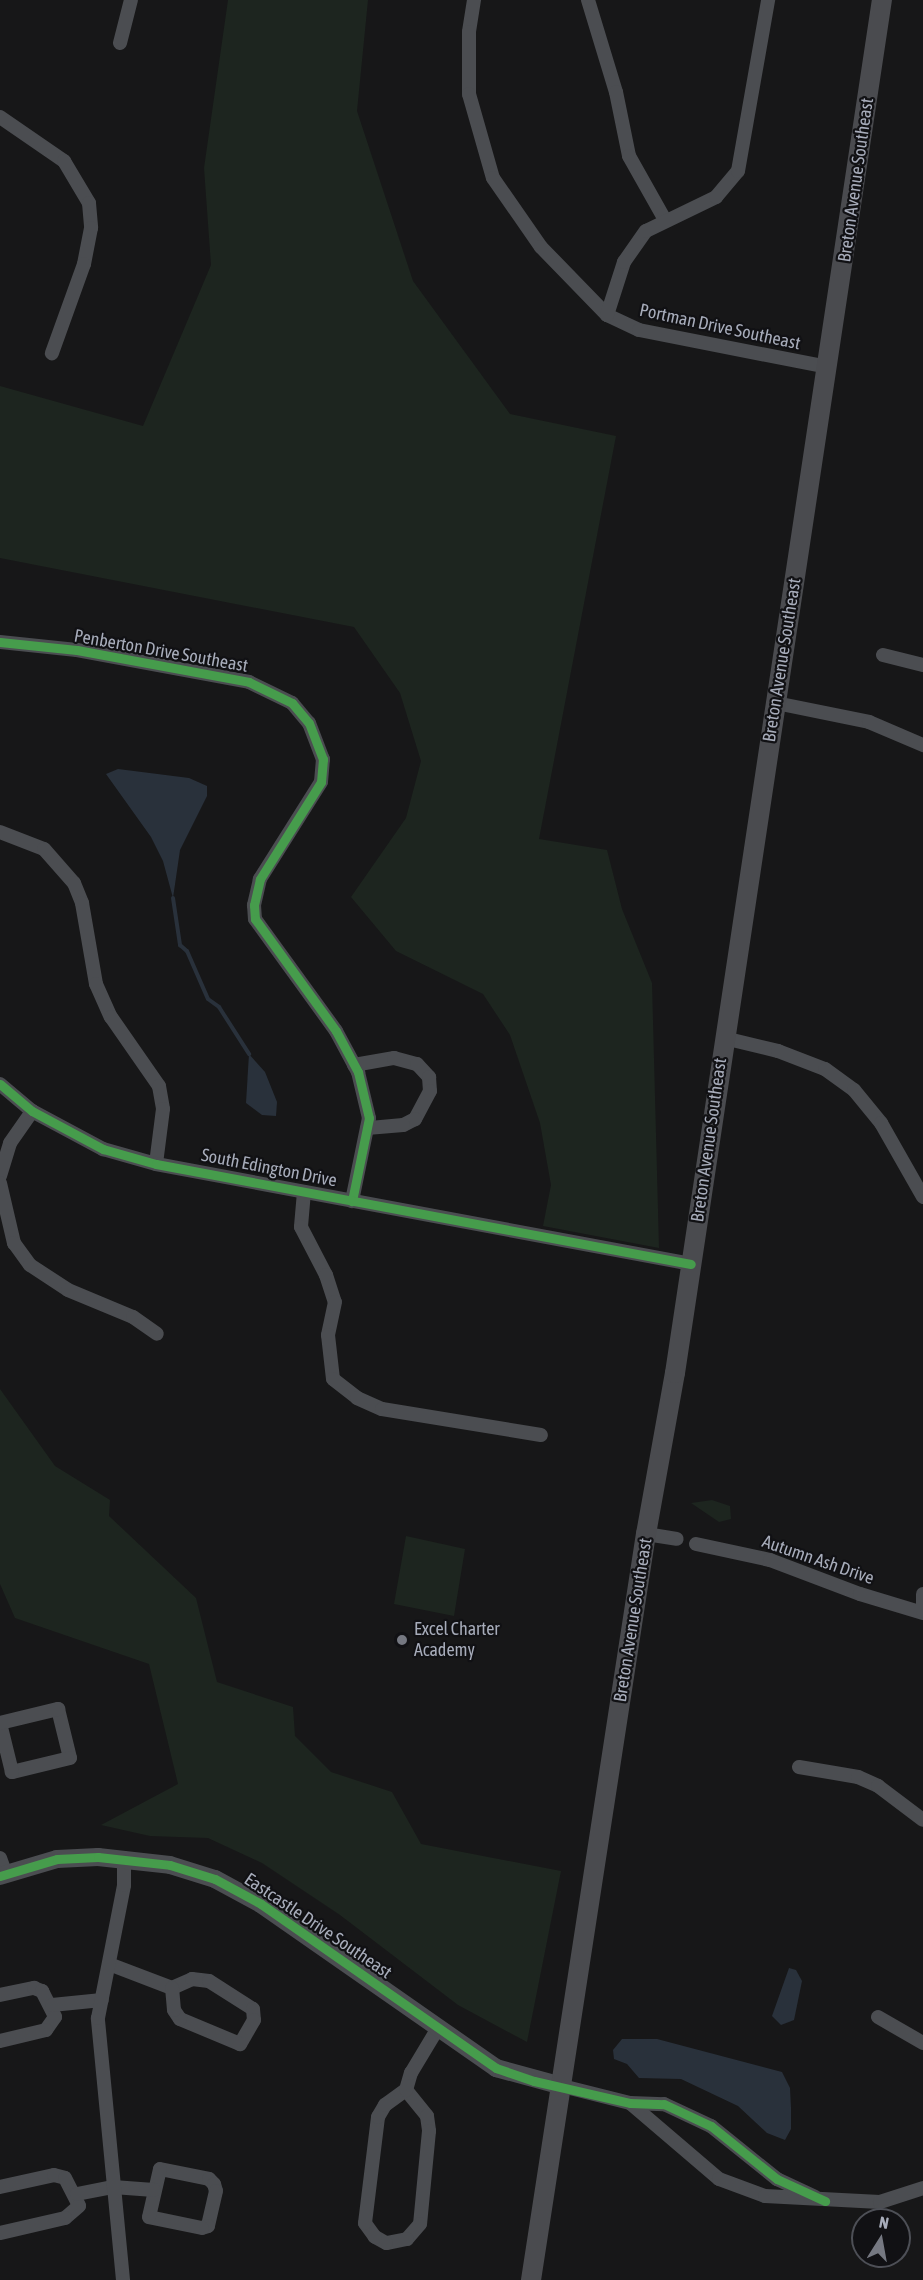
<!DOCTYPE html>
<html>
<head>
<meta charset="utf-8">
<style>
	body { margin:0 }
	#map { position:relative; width:923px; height:2280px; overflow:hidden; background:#171718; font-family:"Asap Condensed",sans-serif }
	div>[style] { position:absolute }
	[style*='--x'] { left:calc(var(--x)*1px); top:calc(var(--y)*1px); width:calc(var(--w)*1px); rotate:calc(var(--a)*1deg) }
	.green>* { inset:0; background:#1d251f }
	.water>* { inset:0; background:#29313b }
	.stream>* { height:4px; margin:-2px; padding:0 2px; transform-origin:2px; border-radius:2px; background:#29313b }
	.minor>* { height:14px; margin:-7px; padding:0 7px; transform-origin:7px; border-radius:7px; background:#4b4d51 }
	.tertiary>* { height:18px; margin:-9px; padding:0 9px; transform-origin:9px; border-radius:9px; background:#4b4d51 }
	.secondary>* { height:20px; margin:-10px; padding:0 10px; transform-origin:10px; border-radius:10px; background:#4a4b4f }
	.cycleway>* { height:9px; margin:-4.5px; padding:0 4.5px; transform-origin:4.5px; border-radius:4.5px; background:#469c4c }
	.dots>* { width:16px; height:16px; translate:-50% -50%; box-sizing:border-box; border:3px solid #111114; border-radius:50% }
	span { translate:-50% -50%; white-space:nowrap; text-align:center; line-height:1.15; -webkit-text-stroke:4.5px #111114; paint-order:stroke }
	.street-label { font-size:18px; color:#a7acba }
	.poi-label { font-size:18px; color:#a7acba }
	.left { translate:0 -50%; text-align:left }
	.north { position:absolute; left:851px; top:2208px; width:60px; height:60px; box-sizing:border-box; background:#111114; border:2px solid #4d4f56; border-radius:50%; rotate:11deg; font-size:16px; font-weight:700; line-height:24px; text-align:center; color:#a7acba }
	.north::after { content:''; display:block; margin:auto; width:21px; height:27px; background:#757881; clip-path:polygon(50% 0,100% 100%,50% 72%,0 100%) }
</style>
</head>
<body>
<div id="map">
	<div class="green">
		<i style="clip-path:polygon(228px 0,368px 0,357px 111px,413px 281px,510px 414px,616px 436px,539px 839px,607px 850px,622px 909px,652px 983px,659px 1248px,543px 1226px,551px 1185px,540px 1123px,510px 1035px,483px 994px,396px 951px,351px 897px,406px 818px,421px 761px,400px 693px,354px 627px,0 558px,0 386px,143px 426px,211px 265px,204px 168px)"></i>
		<i style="clip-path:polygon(0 1389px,55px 1466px,110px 1500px,109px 1516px,196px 1598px,217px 1682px,293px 1707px,295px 1736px,331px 1772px,392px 1792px,421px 1844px,561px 1871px,527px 2042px,458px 2005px,340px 1915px,262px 1863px,208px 1838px,150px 1836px,101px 1825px,178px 1784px,149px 1664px,15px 1618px,0 1584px)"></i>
		<i style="clip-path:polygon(712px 1500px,730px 1506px,731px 1519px,719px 1522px,691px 1503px)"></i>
		<i style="clip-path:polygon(406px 1536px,465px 1549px,454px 1616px,394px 1604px)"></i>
	</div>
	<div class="water">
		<i style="clip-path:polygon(118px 769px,189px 778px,207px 786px,207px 796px,180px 850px,173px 898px,163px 861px,151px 837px,106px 774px)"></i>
		<i style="clip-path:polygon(249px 1054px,265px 1072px,277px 1102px,276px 1116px,262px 1115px,246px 1103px)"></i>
		<i style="clip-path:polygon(789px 1968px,796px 1970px,802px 1981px,794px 2020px,781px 2025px,772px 2016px)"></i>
		<i style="clip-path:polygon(622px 2039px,657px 2039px,782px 2072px,790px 2088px,791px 2108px,791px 2129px,785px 2140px,767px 2133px,738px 2106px,681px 2079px,639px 2078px,627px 2064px,614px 2059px,613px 2050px)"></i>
	</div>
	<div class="stream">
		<i style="--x:173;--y:898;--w:48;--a:81.5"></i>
		<i style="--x:180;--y:945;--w:9;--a:41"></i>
		<i style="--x:187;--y:951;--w:52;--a:66.4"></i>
		<i style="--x:208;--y:999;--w:14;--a:36"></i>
		<i style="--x:219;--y:1007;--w:56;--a:57.4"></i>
	</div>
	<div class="minor">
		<i style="--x:474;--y:0;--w:32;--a:99"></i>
		<i style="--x:469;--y:32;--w:62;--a:90"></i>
		<i style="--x:469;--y:94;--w:87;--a:74.1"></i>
		<i style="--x:493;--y:178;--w:84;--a:55.2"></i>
		<i style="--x:541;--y:247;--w:95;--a:45.9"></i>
		<i style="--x:607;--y:315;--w:35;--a:25"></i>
		<i style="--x:639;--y:330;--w:192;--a:11.1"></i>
		<i style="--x:588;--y:0;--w:96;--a:73.1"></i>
		<i style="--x:616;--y:92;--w:65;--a:78.5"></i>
		<i style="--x:629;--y:156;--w:73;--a:60.6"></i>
		<i style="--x:120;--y:43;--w:44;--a:-75.7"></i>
		<i style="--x:0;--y:117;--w:78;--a:34.5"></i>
		<i style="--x:64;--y:161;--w:49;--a:59.2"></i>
		<i style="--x:89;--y:203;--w:25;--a:85"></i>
		<i style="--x:91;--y:228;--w:37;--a:101"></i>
		<i style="--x:84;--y:264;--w:95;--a:109.8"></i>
		<i style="--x:607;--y:315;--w:56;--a:-72.2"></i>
		<i style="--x:624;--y:262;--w:38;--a:-55"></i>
		<i style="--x:646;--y:231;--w:78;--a:-25.9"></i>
		<i style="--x:716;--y:197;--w:34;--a:-50"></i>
		<i style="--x:738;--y:171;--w:174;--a:-80"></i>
		<i style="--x:0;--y:642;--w:77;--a:5.9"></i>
		<i style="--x:77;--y:650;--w:175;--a:10.5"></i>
		<i style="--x:249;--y:682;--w:48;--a:26"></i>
		<i style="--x:292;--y:703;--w:26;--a:50"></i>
		<i style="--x:309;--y:723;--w:39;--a:69"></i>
		<i style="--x:323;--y:759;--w:23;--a:95"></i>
		<i style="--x:321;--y:782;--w:115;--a:122.2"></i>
		<i style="--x:260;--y:879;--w:27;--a:103"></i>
		<i style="--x:254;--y:905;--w:14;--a:86"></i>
		<i style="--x:255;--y:919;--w:138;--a:54.1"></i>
		<i style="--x:336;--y:1031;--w:47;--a:61.8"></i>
		<i style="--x:358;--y:1072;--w:47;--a:76.6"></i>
		<i style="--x:369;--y:1118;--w:85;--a:101.6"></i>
		<i style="--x:883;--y:655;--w:41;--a:14"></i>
		<i style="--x:776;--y:703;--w:95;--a:11.5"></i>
		<i style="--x:869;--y:722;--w:59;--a:23.1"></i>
		<i style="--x:0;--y:832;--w:47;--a:21.1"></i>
		<i style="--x:44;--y:849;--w:45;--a:48.6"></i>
		<i style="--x:74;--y:883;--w:22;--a:68"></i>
		<i style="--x:82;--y:903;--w:82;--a:80.2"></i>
		<i style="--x:96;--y:984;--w:36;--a:66"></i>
		<i style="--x:111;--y:1017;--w:84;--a:55.2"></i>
		<i style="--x:159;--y:1086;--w:23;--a:80"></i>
		<i style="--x:163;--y:1109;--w:55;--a:97.3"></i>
		<i style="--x:724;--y:1038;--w:56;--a:13.5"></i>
		<i style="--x:778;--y:1051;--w:50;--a:21"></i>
		<i style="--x:825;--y:1069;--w:36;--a:36"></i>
		<i style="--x:854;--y:1090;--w:43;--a:50.7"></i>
		<i style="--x:881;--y:1123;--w:85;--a:60.4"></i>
		<i style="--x:354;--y:1065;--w:41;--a:-9.9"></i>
		<i style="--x:394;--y:1058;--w:24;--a:15"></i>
		<i style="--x:417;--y:1064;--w:18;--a:47"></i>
		<i style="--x:429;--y:1077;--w:14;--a:86"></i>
		<i style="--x:430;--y:1091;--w:32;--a:118"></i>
		<i style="--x:415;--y:1119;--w:13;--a:153"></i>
		<i style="--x:403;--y:1125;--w:36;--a:175"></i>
		<i style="--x:0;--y:1084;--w:42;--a:40.2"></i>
		<i style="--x:32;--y:1111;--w:81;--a:28.2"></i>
		<i style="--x:103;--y:1149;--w:55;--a:15.8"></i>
		<i style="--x:156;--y:1164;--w:544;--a:10.59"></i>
		<i style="--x:0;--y:1176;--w:34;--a:-73"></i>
		<i style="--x:10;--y:1143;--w:39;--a:-55"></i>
		<i style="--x:0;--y:1183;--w:62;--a:76.9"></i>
		<i style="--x:14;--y:1243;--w:27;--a:54"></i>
		<i style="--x:30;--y:1265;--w:45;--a:33.3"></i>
		<i style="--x:68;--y:1290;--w:70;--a:22.6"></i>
		<i style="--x:133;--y:1317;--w:29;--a:35"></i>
		<i style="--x:304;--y:1192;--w:35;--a:95"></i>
		<i style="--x:301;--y:1227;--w:54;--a:62.5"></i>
		<i style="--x:326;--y:1275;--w:28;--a:72"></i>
		<i style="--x:335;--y:1302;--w:34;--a:102"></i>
		<i style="--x:328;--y:1335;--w:44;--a:83.5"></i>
		<i style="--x:333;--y:1379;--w:31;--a:38"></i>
		<i style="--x:357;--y:1398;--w:27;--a:24"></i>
		<i style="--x:382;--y:1409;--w:161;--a:9.3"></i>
		<i style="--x:646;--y:1534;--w:31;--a:9"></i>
		<i style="--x:696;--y:1544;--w:76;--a:12.2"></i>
		<i style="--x:770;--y:1560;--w:96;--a:20.7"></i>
		<i style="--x:860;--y:1594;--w:66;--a:16.8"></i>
		<i style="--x:923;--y:1594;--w:17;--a:90"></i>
		<i style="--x:58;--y:1709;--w:50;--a:76.2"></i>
		<i style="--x:70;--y:1758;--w:60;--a:166.4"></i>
		<i style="--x:12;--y:1772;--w:50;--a:-103.8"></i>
		<i style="--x:0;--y:1723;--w:60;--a:-13.6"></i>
		<i style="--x:799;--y:1767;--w:60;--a:9.6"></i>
		<i style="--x:858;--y:1777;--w:22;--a:24"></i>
		<i style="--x:878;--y:1786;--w:56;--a:37.1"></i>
		<i style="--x:0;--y:1858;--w:15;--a:70"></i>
		<i style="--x:109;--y:1964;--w:67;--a:20.9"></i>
		<i style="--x:172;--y:1988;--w:22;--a:-24"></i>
		<i style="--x:192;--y:1979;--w:17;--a:7"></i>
		<i style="--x:209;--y:1981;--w:52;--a:32.5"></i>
		<i style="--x:253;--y:2009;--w:11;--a:85"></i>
		<i style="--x:254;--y:2020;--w:28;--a:120"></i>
		<i style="--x:240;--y:2044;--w:65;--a:-157.4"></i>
		<i style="--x:180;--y:2019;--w:11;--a:-124"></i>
		<i style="--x:174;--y:2010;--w:22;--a:-95"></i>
		<i style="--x:0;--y:1995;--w:35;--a:-12"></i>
		<i style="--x:34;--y:1988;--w:9;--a:21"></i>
		<i style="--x:42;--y:1991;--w:29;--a:63"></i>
		<i style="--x:55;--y:2017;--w:16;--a:125"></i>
		<i style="--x:46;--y:2030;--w:47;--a:166.6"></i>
		<i style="--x:52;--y:2005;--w:50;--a:-5.7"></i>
		<i style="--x:878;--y:2017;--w:52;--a:30"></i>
		<i style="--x:562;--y:2086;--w:70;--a:14"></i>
		<i style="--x:630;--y:2103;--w:34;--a:2"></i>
		<i style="--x:664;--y:2104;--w:52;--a:25.1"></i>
		<i style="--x:711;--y:2126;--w:85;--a:38.8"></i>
		<i style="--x:777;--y:2179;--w:42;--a:25.3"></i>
		<i style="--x:406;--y:2090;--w:33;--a:51"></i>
		<i style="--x:427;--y:2116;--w:15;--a:82"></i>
		<i style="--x:429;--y:2131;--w:93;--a:95.5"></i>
		<i style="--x:420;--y:2224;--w:20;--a:131"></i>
		<i style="--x:407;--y:2239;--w:21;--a:169"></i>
		<i style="--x:386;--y:2243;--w:13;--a:-151"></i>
		<i style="--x:375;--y:2237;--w:17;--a:-126"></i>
		<i style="--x:365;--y:2223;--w:107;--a:-83"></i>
		<i style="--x:378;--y:2117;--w:14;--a:-60"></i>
		<i style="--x:385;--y:2105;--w:26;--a:-36"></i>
		<i style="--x:406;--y:2090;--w:18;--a:-74"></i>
		<i style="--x:411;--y:2073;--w:52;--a:-59"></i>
		<i style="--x:630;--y:2103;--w:117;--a:40.5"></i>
		<i style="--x:719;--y:2179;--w:49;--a:20.3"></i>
		<i style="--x:765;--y:2196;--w:115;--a:3"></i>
		<i style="--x:880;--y:2202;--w:45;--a:-18"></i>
		<i style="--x:160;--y:2169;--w:50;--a:11.5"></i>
		<i style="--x:209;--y:2179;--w:7;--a:45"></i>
		<i style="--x:214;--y:2184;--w:7;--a:74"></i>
		<i style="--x:216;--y:2191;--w:36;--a:103"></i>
		<i style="--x:208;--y:2226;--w:6;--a:162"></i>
		<i style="--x:202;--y:2228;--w:54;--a:-168.3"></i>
		<i style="--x:149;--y:2217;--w:49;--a:-77.1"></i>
		<i style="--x:0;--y:2187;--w:55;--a:-12.5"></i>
		<i style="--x:54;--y:2175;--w:11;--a:15"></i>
		<i style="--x:65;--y:2178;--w:31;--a:63"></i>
		<i style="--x:79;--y:2206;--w:18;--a:139"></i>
		<i style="--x:65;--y:2218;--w:67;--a:167"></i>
		<i style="--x:77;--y:2194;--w:37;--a:-11"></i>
		<i style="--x:113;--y:2187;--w:41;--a:4.2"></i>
		<i style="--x:123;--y:2280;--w:263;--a:-95.5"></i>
		<i style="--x:98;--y:2018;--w:136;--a:-78.9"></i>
		<i style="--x:124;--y:1885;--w:27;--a:-90"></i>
	</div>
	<div class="tertiary">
		<i style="--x:0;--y:1876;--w:59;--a:-16.6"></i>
		<i style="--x:57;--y:1859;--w:41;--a:-2.8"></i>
		<i style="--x:98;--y:1857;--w:72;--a:6.3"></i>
		<i style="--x:170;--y:1865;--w:47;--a:17.3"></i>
		<i style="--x:215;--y:1879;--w:52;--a:28.5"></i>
		<i style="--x:261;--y:1904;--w:287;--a:34.9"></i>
		<i style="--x:496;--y:2068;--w:68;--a:15.3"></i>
	</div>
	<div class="secondary">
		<i style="--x:531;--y:2280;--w:755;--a:-81.24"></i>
		<i style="--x:646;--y:1534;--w:164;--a:-79.8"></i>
		<i style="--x:675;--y:1373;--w:1389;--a:-81.43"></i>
	</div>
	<div class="cycleway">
		<i style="--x:0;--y:642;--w:77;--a:5.9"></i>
		<i style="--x:77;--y:650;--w:175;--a:10.5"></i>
		<i style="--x:249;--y:682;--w:48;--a:26"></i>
		<i style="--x:292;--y:703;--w:26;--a:50"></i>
		<i style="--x:309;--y:723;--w:39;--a:69"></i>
		<i style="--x:323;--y:759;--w:23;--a:95"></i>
		<i style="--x:321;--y:782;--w:115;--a:122.2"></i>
		<i style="--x:260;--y:879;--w:27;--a:103"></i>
		<i style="--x:254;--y:905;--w:14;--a:86"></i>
		<i style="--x:255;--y:919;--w:138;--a:54.1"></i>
		<i style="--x:336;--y:1031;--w:47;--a:61.8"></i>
		<i style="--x:358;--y:1072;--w:47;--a:76.6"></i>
		<i style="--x:369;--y:1118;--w:85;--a:101.6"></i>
		<i style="--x:0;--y:1084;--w:42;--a:40.2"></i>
		<i style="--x:32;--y:1111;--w:81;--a:28.2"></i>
		<i style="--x:103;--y:1149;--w:55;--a:15.8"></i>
		<i style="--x:156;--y:1164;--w:544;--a:10.59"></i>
		<i style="--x:0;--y:1876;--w:59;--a:-16.6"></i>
		<i style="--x:57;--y:1859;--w:41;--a:-2.8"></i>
		<i style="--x:98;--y:1857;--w:72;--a:6.3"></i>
		<i style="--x:170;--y:1865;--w:47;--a:17.3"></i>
		<i style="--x:215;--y:1879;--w:52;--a:28.5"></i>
		<i style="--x:261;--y:1904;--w:287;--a:34.9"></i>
		<i style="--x:496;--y:2068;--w:40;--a:18.9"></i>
		<i style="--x:534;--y:2081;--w:98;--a:12.9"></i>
		<i style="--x:630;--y:2103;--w:34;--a:2"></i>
		<i style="--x:664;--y:2104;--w:52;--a:25.1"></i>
		<i style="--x:711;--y:2126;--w:85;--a:38.8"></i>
		<i style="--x:777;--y:2179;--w:53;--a:24.6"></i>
	</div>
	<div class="dots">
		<i style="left:402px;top:1640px;background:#757881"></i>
	</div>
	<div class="street-label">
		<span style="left:856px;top:180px;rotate:-82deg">Breton Avenue Southeast</span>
		<span style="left:720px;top:327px;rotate:12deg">Portman Drive Southeast</span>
		<span style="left:161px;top:651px;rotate:10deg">Penberton Drive Southeast</span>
		<span style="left:782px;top:660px;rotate:-81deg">Breton Avenue Southeast</span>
		<span style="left:709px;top:1140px;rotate:-82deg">Breton Avenue Southeast</span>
		<span style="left:269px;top:1168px;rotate:11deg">South Edington Drive</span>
		<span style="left:818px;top:1560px;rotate:19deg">Autumn Ash Drive</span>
		<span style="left:633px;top:1620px;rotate:-81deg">Breton Avenue Southeast</span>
		<span style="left:318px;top:1926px;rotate:34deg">Eastcastle Drive Southeast</span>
	</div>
	<div class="poi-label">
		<span class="left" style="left:414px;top:1640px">Excel Charter<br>Academy</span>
	</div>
	<div class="north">N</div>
</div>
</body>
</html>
